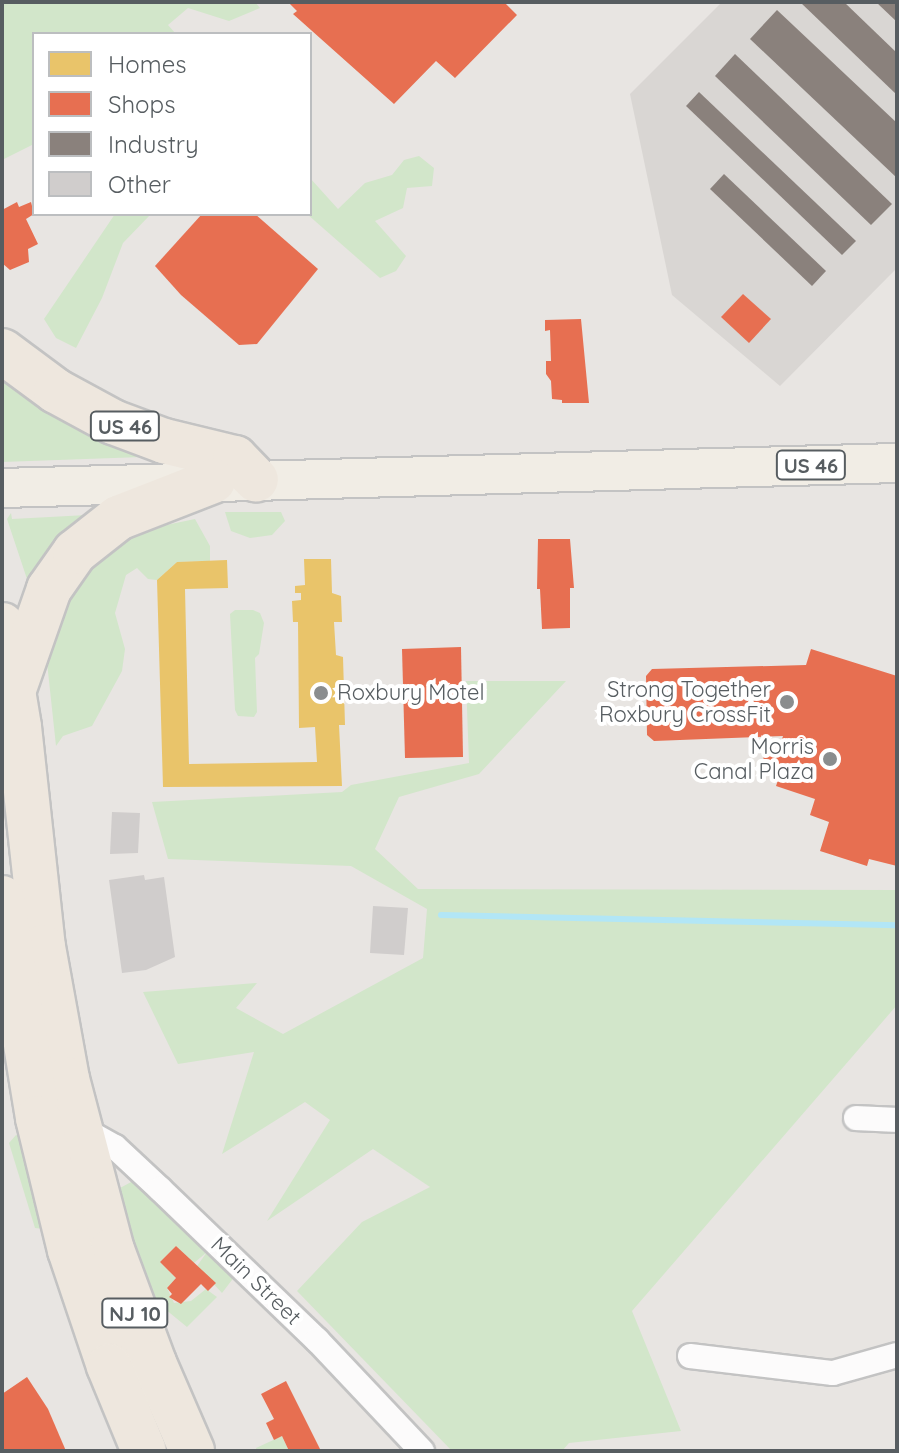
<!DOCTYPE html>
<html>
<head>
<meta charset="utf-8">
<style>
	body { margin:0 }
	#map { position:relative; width:899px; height:1453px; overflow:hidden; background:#e8e5e2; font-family:Quicksand,sans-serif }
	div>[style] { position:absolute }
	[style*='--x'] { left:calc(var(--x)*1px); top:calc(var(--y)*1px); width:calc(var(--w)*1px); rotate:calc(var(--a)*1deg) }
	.industrial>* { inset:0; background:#d9d6d3 }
	.green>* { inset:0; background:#d2e6ca }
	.homes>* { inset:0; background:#e9c46a }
	.shops>* { inset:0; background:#e76f51 }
	.industry>* { inset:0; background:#8a817c }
	.stream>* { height:6px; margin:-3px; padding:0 3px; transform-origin:3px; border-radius:3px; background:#b2e6f6 }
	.building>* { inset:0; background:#d0cdcc }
	.roads { filter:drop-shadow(2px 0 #c3c3c3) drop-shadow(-2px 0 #c3c3c3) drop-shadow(0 2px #c3c3c3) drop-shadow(0 -2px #c3c3c3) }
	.street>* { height:24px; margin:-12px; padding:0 12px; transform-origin:12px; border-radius:12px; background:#fcfbfb }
	.primary>* { height:38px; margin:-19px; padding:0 19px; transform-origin:19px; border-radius:19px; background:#f1ede5 }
	.highway>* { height:44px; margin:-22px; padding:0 22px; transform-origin:22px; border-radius:22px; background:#eee7de }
	.dots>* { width:22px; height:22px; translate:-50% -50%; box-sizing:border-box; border:4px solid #fff; border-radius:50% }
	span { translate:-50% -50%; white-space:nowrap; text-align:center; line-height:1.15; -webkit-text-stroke:8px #fff; paint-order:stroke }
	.shield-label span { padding:2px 6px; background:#fff; border:2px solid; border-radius:6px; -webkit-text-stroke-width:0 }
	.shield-label { font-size:20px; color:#575d61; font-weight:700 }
	.poi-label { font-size:22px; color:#575d61 }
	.right { translate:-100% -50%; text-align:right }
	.left { translate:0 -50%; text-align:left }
	.street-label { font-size:22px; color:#575d61 }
	.frame { position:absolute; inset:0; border:4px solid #575d61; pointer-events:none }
	.legend { position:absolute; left:32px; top:32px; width:280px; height:184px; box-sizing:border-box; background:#fff; border:2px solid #bcbec0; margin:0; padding:10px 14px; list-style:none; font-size:24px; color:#575d61 }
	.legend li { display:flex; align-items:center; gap:16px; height:40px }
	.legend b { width:40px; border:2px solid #bcbec0 }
</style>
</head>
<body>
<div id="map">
	<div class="industrial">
		<i style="clip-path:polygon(722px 2px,897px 2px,897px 268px,780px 386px,672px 295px,630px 94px)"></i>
	</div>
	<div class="green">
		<i style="clip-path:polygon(2px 2px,255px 2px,260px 8px,229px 21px,188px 8px,168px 25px,176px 34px,34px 34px,34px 144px,2px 160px)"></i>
		<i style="clip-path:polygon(419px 156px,434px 168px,432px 186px,407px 188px,403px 208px,375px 221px,406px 256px,396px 271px,380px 278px,307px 214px,310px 214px,310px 178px,338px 209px,365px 183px,392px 175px,404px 160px)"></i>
		<i style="clip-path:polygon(115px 214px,151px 214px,123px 243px,102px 298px,76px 348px,56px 338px,44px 319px)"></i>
		<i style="clip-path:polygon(2px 369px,143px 455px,142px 457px,2px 462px)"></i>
		<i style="clip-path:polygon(225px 512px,281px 512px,285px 521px,272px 535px,250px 538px,231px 531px)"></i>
		<i style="clip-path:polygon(11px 513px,12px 519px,87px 515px,30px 588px,7px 519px)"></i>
		<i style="clip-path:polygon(195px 519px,210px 546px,210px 561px,177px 562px,157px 580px,148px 579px,137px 568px,126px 575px,115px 613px,125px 649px,122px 671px,92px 726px,63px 736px,56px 746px,46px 653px,51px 621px,104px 538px)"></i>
		<i style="clip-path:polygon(235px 610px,253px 610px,260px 613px,264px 623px,259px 654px,255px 658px,257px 712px,254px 717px,238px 716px,235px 710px,230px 614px)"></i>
		<i style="clip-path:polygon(466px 681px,566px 681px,479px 774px,399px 797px,375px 849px,418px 889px,897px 890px,897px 1005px,632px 1311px,681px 1431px,569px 1443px,562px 1451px,452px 1451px,297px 1291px,362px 1222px,430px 1187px,373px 1149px,267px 1221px,330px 1120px,305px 1102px,222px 1154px,254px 1052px,178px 1064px,143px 992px,257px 983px,236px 1008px,283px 1034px,423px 958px,427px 909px,351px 866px,168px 859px,152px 802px,342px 792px,351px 785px,469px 763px)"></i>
		<i style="clip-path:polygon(16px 1135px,19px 1136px,44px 1229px,35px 1228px,9px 1143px)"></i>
		<i style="clip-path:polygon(133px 1181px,235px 1276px,222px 1293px,197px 1266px,207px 1252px,194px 1263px,176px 1246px,160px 1262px,176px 1278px,167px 1288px,174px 1303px,191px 1301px,206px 1289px,217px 1297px,187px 1327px,165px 1309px,161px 1313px,138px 1259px,120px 1194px,120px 1188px)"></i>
		<i style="clip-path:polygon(282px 1436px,289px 1451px,257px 1451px,256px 1448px)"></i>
	</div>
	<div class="homes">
		<i style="clip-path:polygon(304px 559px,331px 559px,332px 593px,341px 596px,342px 622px,334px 622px,336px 655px,343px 657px,345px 725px,339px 725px,342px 786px,163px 787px,157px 580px,177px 562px,227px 560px,228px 588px,185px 589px,189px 764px,317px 762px,315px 727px,299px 728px,298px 622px,293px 622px,292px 601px,301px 600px,301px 593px,295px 593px,295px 586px,305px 585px)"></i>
	</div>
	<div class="shops">
		<i style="clip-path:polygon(288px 2px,504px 2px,517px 15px,455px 78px,436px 61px,394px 104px,293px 14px,297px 11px)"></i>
		<i style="clip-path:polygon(17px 202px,19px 207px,31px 202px,34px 214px,26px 219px,38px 244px,28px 249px,29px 262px,10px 270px,2px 263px,2px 210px)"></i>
		<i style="clip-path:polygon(202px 214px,255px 214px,318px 269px,257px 344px,239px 345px,181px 295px,155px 266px)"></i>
		<i style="clip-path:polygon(743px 294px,771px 319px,749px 343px,721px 317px)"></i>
		<i style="clip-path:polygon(581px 319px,589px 403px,562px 403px,562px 400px,552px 399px,551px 381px,546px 374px,546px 361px,551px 361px,550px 330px,545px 331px,545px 320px)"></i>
		<i style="clip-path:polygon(538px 539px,570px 539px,574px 588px,570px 588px,570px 628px,542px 629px,540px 589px,537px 589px)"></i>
		<i style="clip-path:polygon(461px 647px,463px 757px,405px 758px,402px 649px)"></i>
		<i style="clip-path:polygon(811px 649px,897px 676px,897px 866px,869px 859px,867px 866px,820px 851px,829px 822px,810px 815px,815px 799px,776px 786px,781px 771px,764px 766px,763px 751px,778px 751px,783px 736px,654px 741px,647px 735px,646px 676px,652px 669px,806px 665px)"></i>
		<i style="clip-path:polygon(176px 1246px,216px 1283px,208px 1291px,201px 1284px,181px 1304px,169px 1297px,172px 1294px,167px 1288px,176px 1278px,160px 1262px)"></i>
		<i style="clip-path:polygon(27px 1377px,48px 1409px,66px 1451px,2px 1451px,2px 1394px)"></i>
		<i style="clip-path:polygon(286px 1381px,320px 1449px,316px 1451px,289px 1451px,282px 1436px,274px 1440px,266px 1423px,274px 1419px,261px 1394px)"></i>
	</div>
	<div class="industry">
		<i style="clip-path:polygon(800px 2px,844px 2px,897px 53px,897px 95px)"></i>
		<i style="clip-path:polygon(876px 2px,897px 2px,897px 22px)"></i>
		<i style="clip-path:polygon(777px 10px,897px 123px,897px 178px,750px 39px)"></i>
		<i style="clip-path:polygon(735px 54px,892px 204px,871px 225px,715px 76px)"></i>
		<i style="clip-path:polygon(699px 92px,856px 241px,842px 255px,686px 106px)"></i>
		<i style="clip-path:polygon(724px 174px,826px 271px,812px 286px,710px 189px)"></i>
	</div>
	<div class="stream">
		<i style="--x:441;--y:915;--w:456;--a:1.3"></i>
	</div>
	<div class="building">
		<i style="clip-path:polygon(112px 812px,140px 813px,138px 853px,110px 854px)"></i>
		<i style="clip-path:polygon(144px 875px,145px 880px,164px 877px,175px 957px,146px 970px,122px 973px,109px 880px)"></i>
		<i style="clip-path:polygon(373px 906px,408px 908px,404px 955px,370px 953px)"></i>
	</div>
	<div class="roads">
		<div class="street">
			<i style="--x:856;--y:1118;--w:41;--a:2.8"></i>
			<i style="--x:79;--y:1127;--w:41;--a:29.1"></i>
			<i style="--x:115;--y:1147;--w:62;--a:43"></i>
			<i style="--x:160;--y:1189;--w:218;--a:43.9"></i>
			<i style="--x:317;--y:1340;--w:153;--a:46.6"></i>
			<i style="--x:690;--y:1356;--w:144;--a:6.8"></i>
			<i style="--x:833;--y:1373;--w:66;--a:-15.7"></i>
		</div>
		<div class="primary">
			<i style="--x:2;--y:488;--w:895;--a:-1.6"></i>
		</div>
		<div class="highway">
			<i style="--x:2;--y:351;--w:67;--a:36.5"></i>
			<i style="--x:56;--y:391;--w:65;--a:28.5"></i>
			<i style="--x:113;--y:422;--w:54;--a:20.4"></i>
			<i style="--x:164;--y:441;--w:73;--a:13.5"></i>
			<i style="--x:235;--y:458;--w:30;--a:46"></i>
			<i style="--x:2;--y:625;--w:103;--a:80.5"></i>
			<i style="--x:19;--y:727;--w:221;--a:83.8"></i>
			<i style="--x:43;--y:947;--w:134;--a:79.7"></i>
			<i style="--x:67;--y:1079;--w:177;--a:75.3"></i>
			<i style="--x:112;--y:1250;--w:121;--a:69.6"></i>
			<i style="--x:154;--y:1363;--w:96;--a:66.6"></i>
			<i style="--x:14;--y:689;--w:106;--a:-70.7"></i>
			<i style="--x:49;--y:589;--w:45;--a:-54.9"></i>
			<i style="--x:75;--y:552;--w:55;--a:-38.3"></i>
			<i style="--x:118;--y:518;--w:102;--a:-21.3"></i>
			<i style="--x:2;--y:898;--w:223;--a:80.7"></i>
			<i style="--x:38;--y:1118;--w:136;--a:76.4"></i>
			<i style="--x:70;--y:1250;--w:122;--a:71.4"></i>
			<i style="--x:109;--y:1366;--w:92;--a:67.6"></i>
		</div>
	</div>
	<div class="dots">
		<i style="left:321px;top:693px;background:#8a8d8e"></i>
		<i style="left:787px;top:702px;background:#8a8d8e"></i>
		<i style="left:830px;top:759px;background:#8a8d8e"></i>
	</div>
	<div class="shield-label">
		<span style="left:125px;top:426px">US 46</span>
		<span style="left:811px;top:465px">US 46</span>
		<span style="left:135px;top:1313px">NJ 10</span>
	</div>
	<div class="poi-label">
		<span class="right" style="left:771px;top:702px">Strong Together<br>Roxbury CrossFit</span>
		<span class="left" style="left:337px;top:693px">Roxbury Motel</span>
		<span class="right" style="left:814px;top:759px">Morris<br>Canal Plaza</span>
	</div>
	<div class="street-label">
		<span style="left:256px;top:1281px;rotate:44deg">Main Street</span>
	</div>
	<div class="frame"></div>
	<ul class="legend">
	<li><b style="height:22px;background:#e9c46a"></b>Homes</li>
	<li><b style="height:22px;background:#e76f51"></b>Shops</li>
	<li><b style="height:22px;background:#8a817c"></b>Industry</li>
	<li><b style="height:22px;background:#d0cdcc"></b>Other</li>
	</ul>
</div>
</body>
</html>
